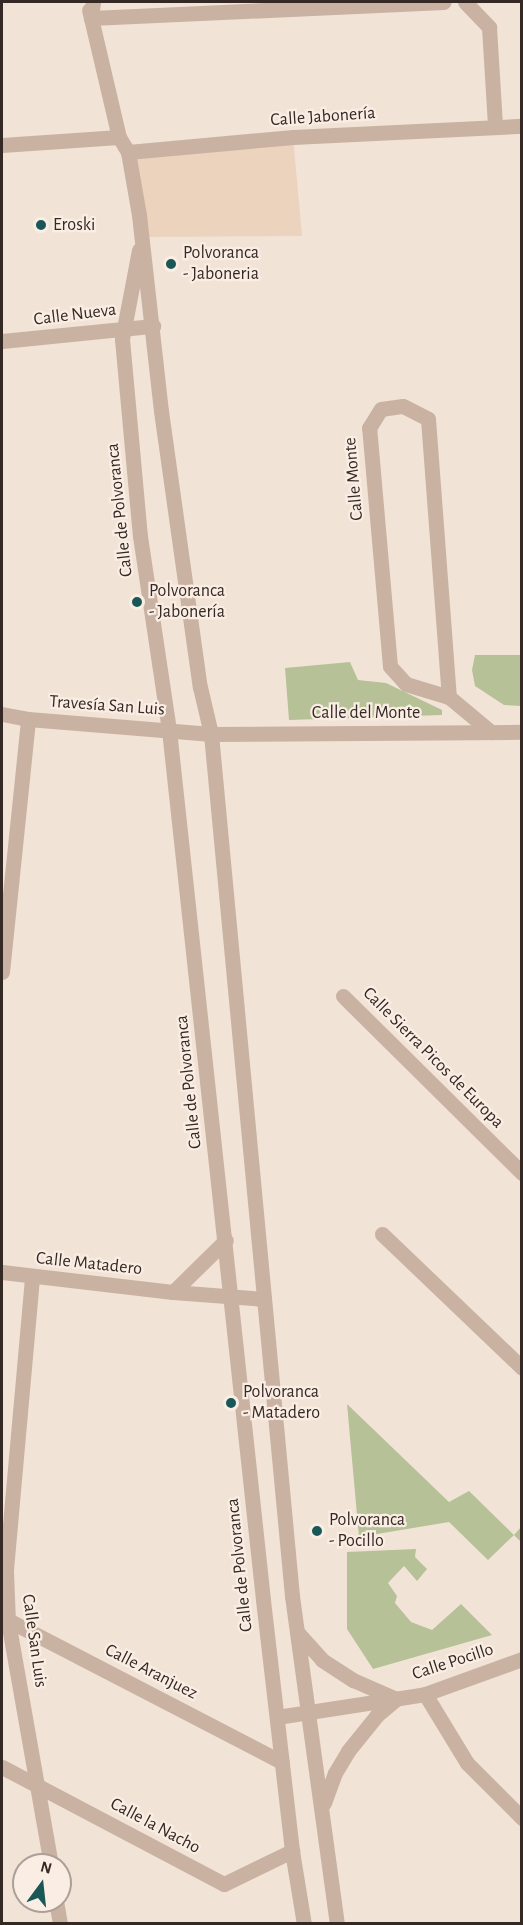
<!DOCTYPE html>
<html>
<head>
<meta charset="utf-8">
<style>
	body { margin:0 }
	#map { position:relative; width:523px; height:1925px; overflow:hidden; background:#f2e3d7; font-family:"Alegreya Sans",sans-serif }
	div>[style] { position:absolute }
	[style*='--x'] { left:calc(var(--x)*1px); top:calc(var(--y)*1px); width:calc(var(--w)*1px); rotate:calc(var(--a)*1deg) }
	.green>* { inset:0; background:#b6c197 }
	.plaza>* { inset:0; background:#ebd3bd }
	.minor>* { height:15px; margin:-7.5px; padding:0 7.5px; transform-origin:7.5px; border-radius:7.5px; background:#cab2a3 }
	.dots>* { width:16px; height:16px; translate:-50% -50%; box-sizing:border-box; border:3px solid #faeee4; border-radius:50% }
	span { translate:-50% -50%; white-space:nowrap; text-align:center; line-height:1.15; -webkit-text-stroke:4.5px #faeee4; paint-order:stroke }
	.street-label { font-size:18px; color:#352925 }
	.poi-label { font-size:18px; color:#352925 }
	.left { translate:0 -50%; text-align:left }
	.frame { position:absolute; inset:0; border:3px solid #352925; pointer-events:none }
	.north { position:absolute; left:12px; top:1853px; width:60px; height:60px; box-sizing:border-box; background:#faeee4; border:2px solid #ab9f98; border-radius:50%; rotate:15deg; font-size:16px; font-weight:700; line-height:24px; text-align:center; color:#352925 }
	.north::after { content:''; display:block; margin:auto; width:21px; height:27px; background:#195857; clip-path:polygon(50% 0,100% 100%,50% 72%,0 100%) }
</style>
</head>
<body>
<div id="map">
	<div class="green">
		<i style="clip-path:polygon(475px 655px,521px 655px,521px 706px,504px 705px,475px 686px,472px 670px)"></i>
		<i style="clip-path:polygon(350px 662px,358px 680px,386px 683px,442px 710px,442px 715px,289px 720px,285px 668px)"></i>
		<i style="clip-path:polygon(347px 1404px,449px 1502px,469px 1491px,514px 1535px,521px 1527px,521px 1542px,514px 1535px,488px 1560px,449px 1522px,359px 1537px)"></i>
		<i style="clip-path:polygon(416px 1549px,415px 1557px,427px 1569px,417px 1581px,404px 1566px,388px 1583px,397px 1596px,395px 1603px,411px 1622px,432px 1630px,461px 1604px,492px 1635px,373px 1669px,347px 1629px,347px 1552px)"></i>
	</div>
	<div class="plaza">
		<i style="clip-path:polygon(293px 137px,302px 236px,141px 237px,128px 152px)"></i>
	</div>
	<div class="minor">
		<i style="--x:93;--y:2;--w:16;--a:97"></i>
		<i style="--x:91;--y:18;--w:122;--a:76.8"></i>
		<i style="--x:119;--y:137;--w:17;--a:59"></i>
		<i style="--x:128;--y:152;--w:64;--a:80.1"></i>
		<i style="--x:139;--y:215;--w:197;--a:83.6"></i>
		<i style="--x:161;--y:411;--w:279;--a:82"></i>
		<i style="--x:200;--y:687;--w:48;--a:76.8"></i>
		<i style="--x:211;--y:734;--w:866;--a:84.63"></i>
		<i style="--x:292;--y:1596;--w:331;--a:82.2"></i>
		<i style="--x:465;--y:2;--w:35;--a:46"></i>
		<i style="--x:489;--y:27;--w:99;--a:86.5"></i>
		<i style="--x:89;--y:10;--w:8;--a:76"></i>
		<i style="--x:91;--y:18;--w:353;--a:-2.6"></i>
		<i style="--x:2;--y:145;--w:117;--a:-3.9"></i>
		<i style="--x:128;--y:152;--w:166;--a:-5.2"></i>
		<i style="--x:293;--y:137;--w:229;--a:-2.8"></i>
		<i style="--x:139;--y:250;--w:91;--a:100.8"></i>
		<i style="--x:122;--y:339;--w:198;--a:84.8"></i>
		<i style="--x:140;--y:536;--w:196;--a:81.5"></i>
		<i style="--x:169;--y:730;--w:875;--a:83.83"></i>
		<i style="--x:263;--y:1600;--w:253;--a:83.4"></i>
		<i style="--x:292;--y:1851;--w:74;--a:80.7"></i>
		<i style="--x:2;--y:341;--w:152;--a:-5.7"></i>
		<i style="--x:449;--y:697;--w:45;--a:-163.2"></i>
		<i style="--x:406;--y:684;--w:24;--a:-132"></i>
		<i style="--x:390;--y:666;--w:239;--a:-95"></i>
		<i style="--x:369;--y:428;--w:22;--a:-58"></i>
		<i style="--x:381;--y:409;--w:22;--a:-8"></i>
		<i style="--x:403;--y:406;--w:28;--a:27"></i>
		<i style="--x:428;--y:419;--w:279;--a:85.7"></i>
		<i style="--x:449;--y:697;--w:55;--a:39.8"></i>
		<i style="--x:2;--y:714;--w:26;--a:11"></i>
		<i style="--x:28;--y:719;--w:184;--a:4.7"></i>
		<i style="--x:211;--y:734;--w:311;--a:-0.4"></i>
		<i style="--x:2;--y:972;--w:254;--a:-84.1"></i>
		<i style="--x:343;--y:996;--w:252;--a:44.7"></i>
		<i style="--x:382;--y:1234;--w:194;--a:43.7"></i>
		<i style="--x:2;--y:1272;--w:172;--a:6.7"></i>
		<i style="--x:173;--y:1292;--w:91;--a:4.4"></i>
		<i style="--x:32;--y:1278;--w:295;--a:95.1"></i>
		<i style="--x:6;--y:1572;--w:49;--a:87.7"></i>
		<i style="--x:8;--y:1621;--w:248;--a:80"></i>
		<i style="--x:173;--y:1292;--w:74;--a:-44.5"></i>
		<i style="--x:4;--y:1618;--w:313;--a:27.4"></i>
		<i style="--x:298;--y:1633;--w:36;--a:48"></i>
		<i style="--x:322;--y:1660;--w:37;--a:33"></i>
		<i style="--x:353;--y:1680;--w:47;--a:23.8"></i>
		<i style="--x:425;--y:1694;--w:81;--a:58.7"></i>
		<i style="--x:467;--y:1763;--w:78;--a:45"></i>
		<i style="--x:277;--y:1717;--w:150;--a:-8.8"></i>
		<i style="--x:425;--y:1694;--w:103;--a:-19.8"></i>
		<i style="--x:2;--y:1767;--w:251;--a:27.8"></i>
		<i style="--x:224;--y:1884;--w:76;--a:-25.9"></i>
		<i style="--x:324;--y:1803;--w:32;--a:-70"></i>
		<i style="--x:335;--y:1773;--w:26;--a:-59"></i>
		<i style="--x:348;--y:1751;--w:46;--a:-51.1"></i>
		<i style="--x:377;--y:1715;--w:25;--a:-40"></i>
		<i style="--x:56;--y:1901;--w:23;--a:80"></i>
	</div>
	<div class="dots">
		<i style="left:41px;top:225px;background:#195857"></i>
		<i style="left:171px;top:264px;background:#195857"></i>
		<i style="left:137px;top:602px;background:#195857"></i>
		<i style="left:231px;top:1403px;background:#195857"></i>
		<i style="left:317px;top:1531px;background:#195857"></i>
	</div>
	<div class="street-label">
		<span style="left:323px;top:117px;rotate:-4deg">Calle Jabonería</span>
		<span style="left:75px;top:315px;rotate:-7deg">Calle Nueva</span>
		<span style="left:354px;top:479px;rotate:-95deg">Calle Monte</span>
		<span style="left:120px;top:510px;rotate:-96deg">Calle de Polvoranca</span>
		<span style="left:107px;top:706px;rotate:4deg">Travesía San Luis</span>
		<span style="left:366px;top:713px">Calle del Monte</span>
		<span style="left:433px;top:1058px;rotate:45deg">Calle Sierra Picos de Europa</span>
		<span style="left:189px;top:1082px;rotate:-96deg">Calle de Polvoranca</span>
		<span style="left:89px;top:1264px;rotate:6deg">Calle Matadero</span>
		<span style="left:240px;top:1565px;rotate:-96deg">Calle de Polvoranca</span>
		<span style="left:34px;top:1641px;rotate:82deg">Calle San Luis</span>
		<span style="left:453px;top:1662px;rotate:-18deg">Calle Pocillo</span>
		<span style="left:151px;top:1672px;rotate:27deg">Calle Aranjuez</span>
		<span style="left:155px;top:1826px;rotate:28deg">Calle la Nacho</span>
	</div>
	<div class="poi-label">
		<span class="left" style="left:53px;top:225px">Eroski</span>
		<span class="left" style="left:183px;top:264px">Polvoranca<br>- Jaboneria</span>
		<span class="left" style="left:149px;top:602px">Polvoranca<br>- Jabonería</span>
		<span class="left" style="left:243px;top:1403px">Polvoranca<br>- Matadero</span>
		<span class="left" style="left:329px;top:1531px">Polvoranca<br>- Pocillo</span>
	</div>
	<div class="frame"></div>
	<div class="north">N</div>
</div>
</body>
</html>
